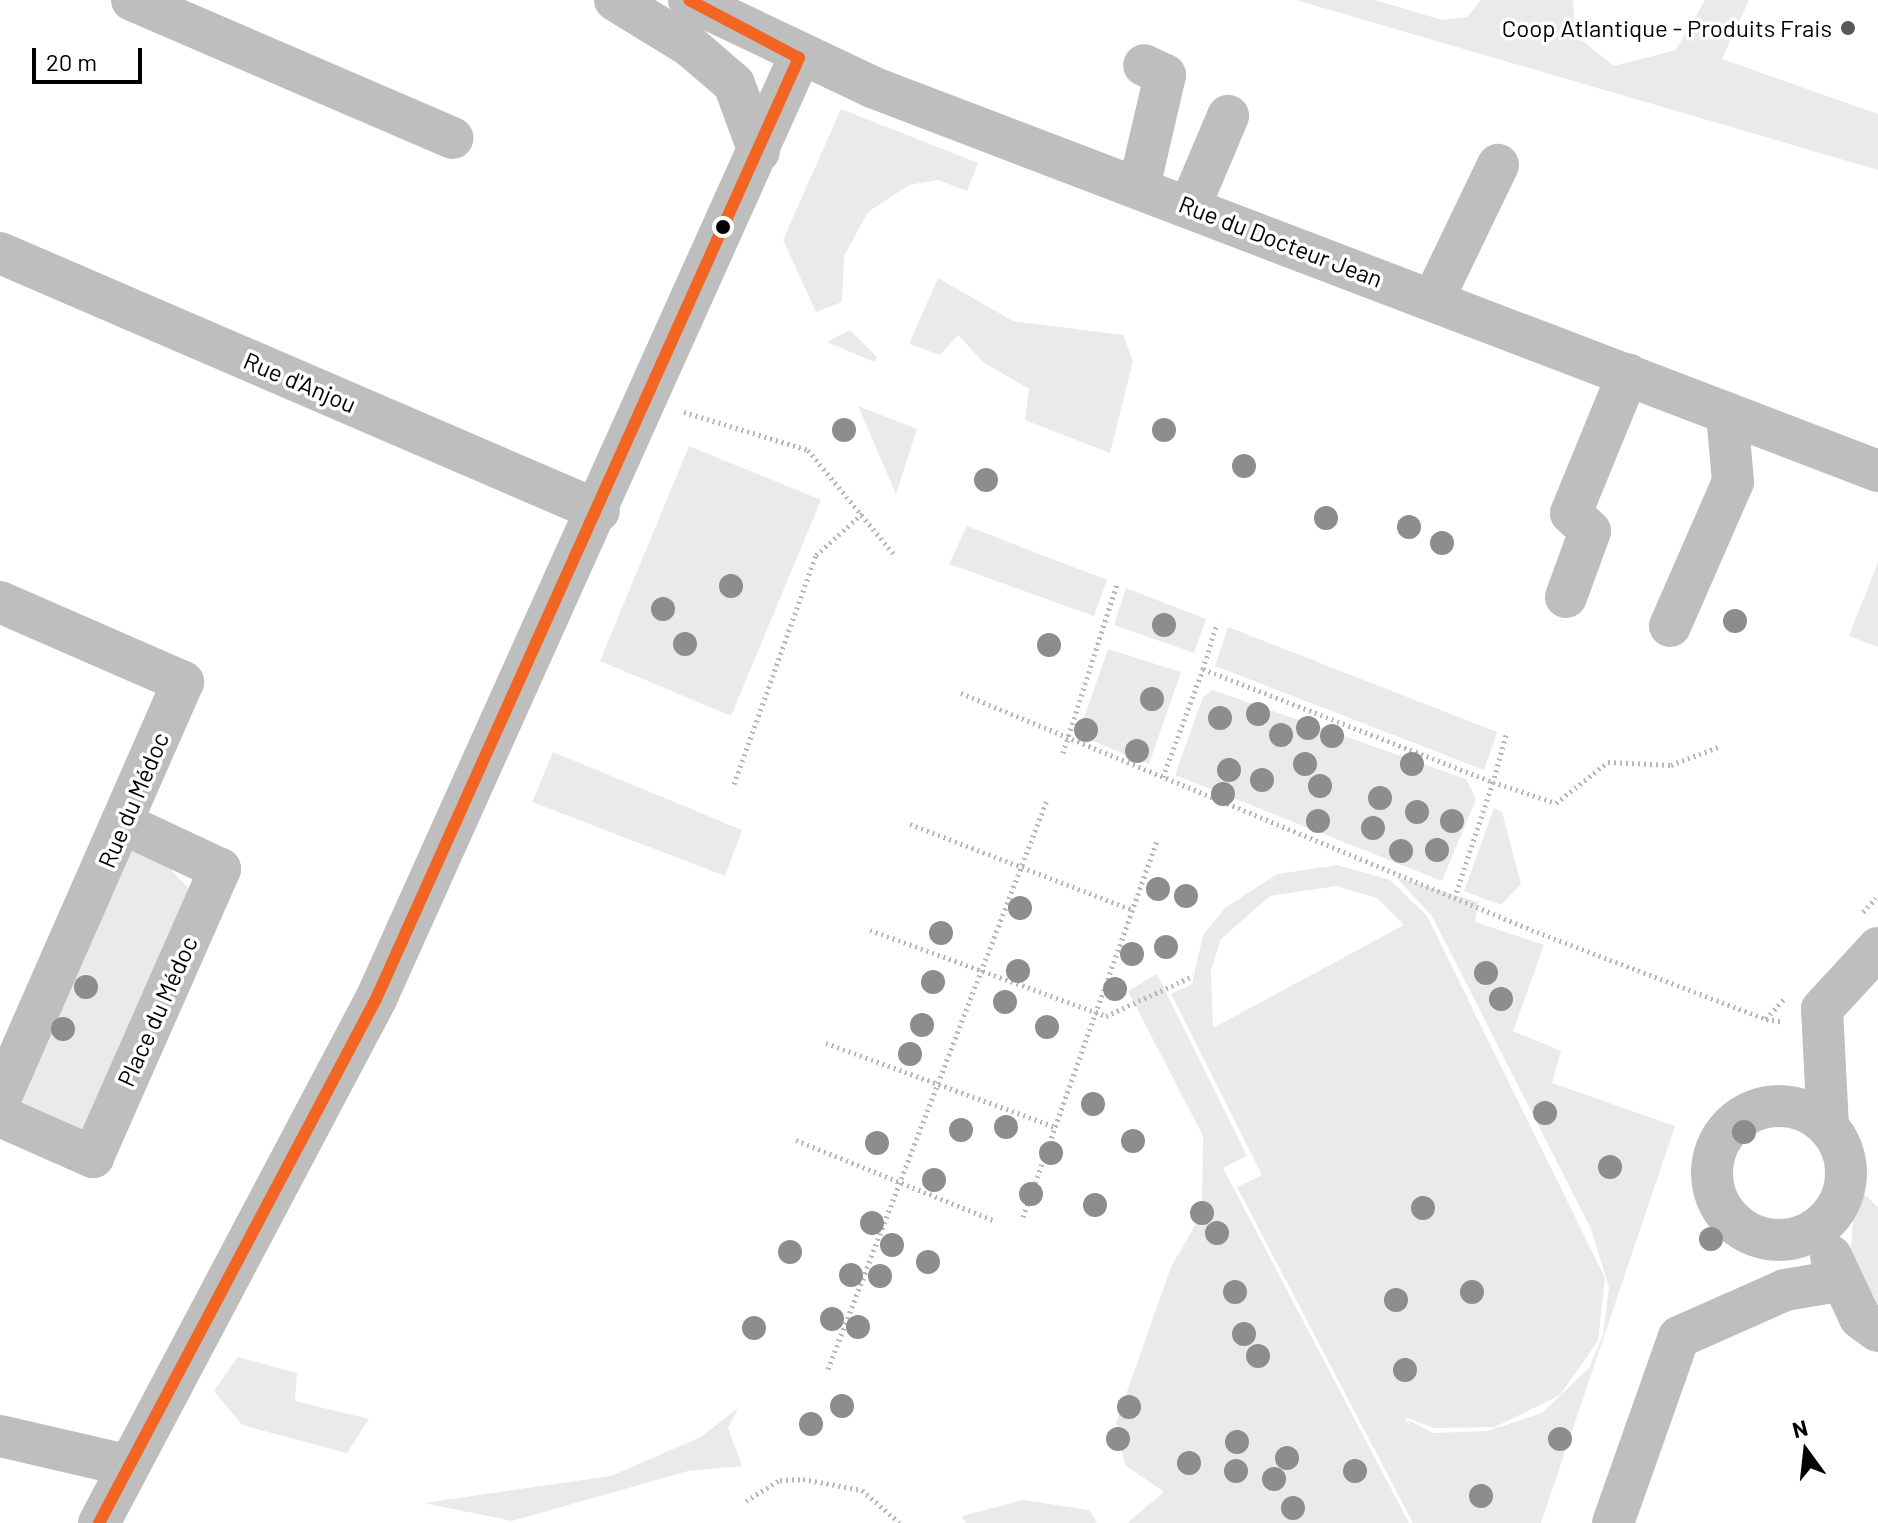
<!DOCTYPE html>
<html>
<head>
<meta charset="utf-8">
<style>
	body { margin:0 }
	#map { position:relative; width:1878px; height:1523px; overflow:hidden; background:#fff; font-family:Barlow,sans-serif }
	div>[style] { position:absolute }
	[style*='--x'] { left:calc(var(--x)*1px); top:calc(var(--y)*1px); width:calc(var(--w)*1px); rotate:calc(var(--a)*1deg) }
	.green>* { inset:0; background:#eaeaea }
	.path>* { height:5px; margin-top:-2.5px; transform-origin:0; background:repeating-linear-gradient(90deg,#b8b8b8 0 2px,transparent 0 6px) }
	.minor>* { height:42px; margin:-21px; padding:0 21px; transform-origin:21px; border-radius:21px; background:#bebebe }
	.minor>.ring { margin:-21px; padding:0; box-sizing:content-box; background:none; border:42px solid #bebebe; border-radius:50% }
	.bus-1>* { height:12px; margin:-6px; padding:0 6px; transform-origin:6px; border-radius:6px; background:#f26522 }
	.trees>* { width:24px; height:24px; margin:-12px; border-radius:50%; background:#8d8d8d }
	.dots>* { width:22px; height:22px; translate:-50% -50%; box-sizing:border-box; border:4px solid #fff; border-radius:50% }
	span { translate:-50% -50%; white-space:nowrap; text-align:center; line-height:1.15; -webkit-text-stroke:7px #fff; paint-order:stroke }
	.poi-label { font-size:24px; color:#000 }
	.right { translate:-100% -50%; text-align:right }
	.street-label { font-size:24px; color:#000 }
	.north { position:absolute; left:1766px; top:1411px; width:80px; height:80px; -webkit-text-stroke:6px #fff; paint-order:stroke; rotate:345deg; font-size:22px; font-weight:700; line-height:32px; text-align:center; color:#000 }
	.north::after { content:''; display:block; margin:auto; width:28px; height:36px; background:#000; clip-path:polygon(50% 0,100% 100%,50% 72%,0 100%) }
	.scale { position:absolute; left:32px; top:48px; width:110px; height:36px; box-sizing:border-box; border:4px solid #000; border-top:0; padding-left:10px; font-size:24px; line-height:28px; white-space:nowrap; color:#000; -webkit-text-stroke:6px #fff; paint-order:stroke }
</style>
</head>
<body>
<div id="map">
	<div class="green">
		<i style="clip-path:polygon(1296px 0,1375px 0,1442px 20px,1467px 17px,1481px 0,1573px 0,1575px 35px,1614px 66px,1676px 50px,1705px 0,1749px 0,1722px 59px,1878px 114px,1878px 170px)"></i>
		<i style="clip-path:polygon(841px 109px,978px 163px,967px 191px,938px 180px,909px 185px,868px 212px,844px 256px,842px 302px,816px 312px,783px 240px)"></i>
		<i style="clip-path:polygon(938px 278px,1013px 321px,1123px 335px,1133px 361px,1110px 453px,1025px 420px,1029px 389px,983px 362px,958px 335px,940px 355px,909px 344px)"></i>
		<i style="clip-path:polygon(850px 330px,877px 357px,874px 362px,827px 342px)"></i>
		<i style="clip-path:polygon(858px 406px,917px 429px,896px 494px)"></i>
		<i style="clip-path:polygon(689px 446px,821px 500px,731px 716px,600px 661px)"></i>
		<i style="clip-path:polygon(967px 526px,1107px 580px,1094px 616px,949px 564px)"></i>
		<i style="clip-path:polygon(1878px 562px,1878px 647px,1849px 636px)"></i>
		<i style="clip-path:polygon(1126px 588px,1206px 619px,1194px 653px,1114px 625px)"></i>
		<i style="clip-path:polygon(1228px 627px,1497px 732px,1484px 770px,1215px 666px)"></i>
		<i style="clip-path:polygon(1108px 649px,1181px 672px,1149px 764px,1078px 735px)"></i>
		<i style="clip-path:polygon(1213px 690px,1466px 779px,1476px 799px,1442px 881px,1175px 775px,1203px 697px)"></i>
		<i style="clip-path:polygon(553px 752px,742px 830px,725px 876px,532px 802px)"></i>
		<i style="clip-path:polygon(1494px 808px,1502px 812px,1521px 884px,1501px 905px,1464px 891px)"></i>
		<i style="clip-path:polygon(133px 850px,161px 859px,191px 891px,94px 1121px,77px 1135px,10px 1114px,121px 852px)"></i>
		<i style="clip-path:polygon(evenodd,1337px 865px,1390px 880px,1427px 916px,1605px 1278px,1598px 1341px,1560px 1395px,1495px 1427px,1434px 1428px,1405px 1417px,1410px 1427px,1408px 1420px,1433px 1433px,1487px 1431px,1542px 1413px,1589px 1368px,1603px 1335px,1609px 1287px,1591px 1229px,1432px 916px,1396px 877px,1478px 902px,1475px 922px,1544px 945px,1513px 1031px,1561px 1051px,1552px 1083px,1675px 1126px,1541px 1523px,1413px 1523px,1237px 1187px,1262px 1175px,1171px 994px,1192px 984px,1203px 935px,1226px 907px,1278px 874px,1337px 865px,1336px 886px,1377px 898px,1404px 925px,1213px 1028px,1211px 970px,1221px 939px,1270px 896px,1336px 886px)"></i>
		<i style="clip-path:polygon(1157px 974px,1247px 1156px,1223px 1168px,1409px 1523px,1127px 1523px,1164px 1492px,1125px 1465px,1116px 1423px,1171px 1267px,1202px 1213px,1203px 1136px,1128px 991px)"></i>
		<i style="clip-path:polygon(1864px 1194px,1878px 1207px,1878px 1310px,1850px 1258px,1854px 1212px)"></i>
		<i style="clip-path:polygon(238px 1357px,297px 1373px,295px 1401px,369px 1419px,347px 1453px,242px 1425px,214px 1391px)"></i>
		<i style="clip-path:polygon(738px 1408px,728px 1428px,742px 1466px,688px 1471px,512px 1521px,424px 1503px,611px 1476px,701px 1437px)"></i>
		<i style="clip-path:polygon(1023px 1500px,1089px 1510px,1097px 1523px,966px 1523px,962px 1516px)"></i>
	</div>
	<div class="path">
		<i style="--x:684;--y:412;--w:130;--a:17"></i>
		<i style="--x:808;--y:450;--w:134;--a:50.5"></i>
		<i style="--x:1203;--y:669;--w:48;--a:-73.1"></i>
		<i style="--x:961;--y:693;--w:624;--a:22.54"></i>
		<i style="--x:1537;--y:932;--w:245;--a:20.8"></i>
		<i style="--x:1766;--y:1019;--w:27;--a:-48"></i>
		<i style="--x:1506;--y:735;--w:49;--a:105.5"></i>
		<i style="--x:1493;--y:782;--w:66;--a:18.4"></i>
		<i style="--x:1556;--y:803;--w:66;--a:-38.3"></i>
		<i style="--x:1608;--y:762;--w:63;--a:2.7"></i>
		<i style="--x:1671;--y:765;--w:53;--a:-20.8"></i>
		<i style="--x:1063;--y:753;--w:177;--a:-72.3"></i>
		<i style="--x:1163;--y:777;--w:115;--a:-69.7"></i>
		<i style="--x:1203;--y:669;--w:311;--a:21.3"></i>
		<i style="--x:1493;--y:782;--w:120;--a:108.4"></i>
		<i style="--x:734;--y:784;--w:243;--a:-70.3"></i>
		<i style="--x:816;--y:555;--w:63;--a:-41.8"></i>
		<i style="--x:910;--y:824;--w:239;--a:21.1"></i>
		<i style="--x:1863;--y:912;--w:19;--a:-47"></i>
		<i style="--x:870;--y:930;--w:251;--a:20"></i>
		<i style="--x:1106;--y:1016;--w:96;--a:-24.7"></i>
		<i style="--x:1766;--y:1019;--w:18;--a:9"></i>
		<i style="--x:826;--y:1043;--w:244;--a:20.1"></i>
		<i style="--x:796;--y:1140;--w:213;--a:22.1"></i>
		<i style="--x:1023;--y:1217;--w:400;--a:-70.4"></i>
		<i style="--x:828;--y:1369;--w:610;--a:-68.95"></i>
		<i style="--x:746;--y:1501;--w:40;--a:-32"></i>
		<i style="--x:780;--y:1480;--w:23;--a:-2"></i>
		<i style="--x:803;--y:1479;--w:60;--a:10.6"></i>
		<i style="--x:862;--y:1490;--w:50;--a:41"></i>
	</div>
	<div class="minor">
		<i style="--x:132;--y:0;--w:349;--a:23.3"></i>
		<i style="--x:615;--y:0;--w:88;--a:31.5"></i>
		<i style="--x:690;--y:46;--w:58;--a:40.8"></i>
		<i style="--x:734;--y:84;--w:72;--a:69.8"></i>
		<i style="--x:689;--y:0;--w:203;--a:25.4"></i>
		<i style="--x:872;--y:87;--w:1077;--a:20.89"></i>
		<i style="--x:1139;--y:187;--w:115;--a:-76.9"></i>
		<i style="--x:1165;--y:75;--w:23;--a:-155"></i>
		<i style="--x:1190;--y:206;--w:98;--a:-67.1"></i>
		<i style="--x:0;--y:253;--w:652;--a:23.3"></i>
		<i style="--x:1433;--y:300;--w:150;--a:-64.3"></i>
		<i style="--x:1566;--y:597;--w:70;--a:-70"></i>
		<i style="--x:1590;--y:531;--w:26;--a:-137"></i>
		<i style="--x:1571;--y:513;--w:150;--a:-67.7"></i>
		<i style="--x:0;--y:602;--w:200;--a:23.6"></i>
		<i style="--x:183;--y:682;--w:455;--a:113.7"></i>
		<i style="--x:1670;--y:626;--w:157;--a:-66.4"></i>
		<i style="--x:1733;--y:482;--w:69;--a:-95"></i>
		<i class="ring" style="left:1712px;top:1106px;width:92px;height:92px"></i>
		<i style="--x:0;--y:1116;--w:102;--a:23.8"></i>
		<i style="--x:93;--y:1157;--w:315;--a:-66.2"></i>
		<i style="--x:220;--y:869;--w:106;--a:-154.9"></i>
		<i style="--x:1828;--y:1127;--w:118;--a:-92.9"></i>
		<i style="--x:1822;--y:1009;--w:83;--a:-47.4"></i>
		<i style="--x:1831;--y:1256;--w:68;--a:64.9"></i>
		<i style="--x:1860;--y:1318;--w:22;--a:36"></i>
		<i style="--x:0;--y:1436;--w:129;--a:13"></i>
		<i style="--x:99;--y:1523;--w:593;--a:-62.14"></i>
		<i style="--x:376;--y:999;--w:1032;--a:-65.8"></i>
		<i style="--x:1613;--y:1523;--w:197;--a:-70.5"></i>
		<i style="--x:1679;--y:1337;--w:116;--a:-23.9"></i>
		<i style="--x:1785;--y:1290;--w:54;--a:-9.6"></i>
	</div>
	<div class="bus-1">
		<i style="--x:99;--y:1523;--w:593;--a:-62.14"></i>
		<i style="--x:376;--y:999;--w:1032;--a:-65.8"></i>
		<i style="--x:799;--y:58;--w:124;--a:-152.2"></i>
	</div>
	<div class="trees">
		<i style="left:844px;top:430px"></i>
		<i style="left:1164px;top:430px"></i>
		<i style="left:1244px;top:466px"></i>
		<i style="left:986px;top:480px"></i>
		<i style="left:1326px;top:518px"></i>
		<i style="left:1409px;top:527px"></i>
		<i style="left:1442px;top:543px"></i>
		<i style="left:731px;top:586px"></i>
		<i style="left:663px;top:609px"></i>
		<i style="left:1735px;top:621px"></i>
		<i style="left:1164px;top:625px"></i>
		<i style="left:685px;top:644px"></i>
		<i style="left:1049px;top:645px"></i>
		<i style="left:1152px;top:699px"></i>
		<i style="left:1258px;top:714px"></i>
		<i style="left:1220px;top:718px"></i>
		<i style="left:1308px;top:728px"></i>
		<i style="left:1086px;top:730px"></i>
		<i style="left:1281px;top:735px"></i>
		<i style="left:1332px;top:736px"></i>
		<i style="left:1137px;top:751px"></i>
		<i style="left:1305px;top:764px"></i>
		<i style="left:1412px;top:764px"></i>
		<i style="left:1229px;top:770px"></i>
		<i style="left:1262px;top:780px"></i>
		<i style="left:1320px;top:786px"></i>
		<i style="left:1223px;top:794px"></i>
		<i style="left:1380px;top:798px"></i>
		<i style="left:1417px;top:812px"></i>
		<i style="left:1318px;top:821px"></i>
		<i style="left:1452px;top:821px"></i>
		<i style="left:1373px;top:828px"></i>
		<i style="left:1437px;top:850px"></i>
		<i style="left:1401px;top:851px"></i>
		<i style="left:1158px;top:889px"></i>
		<i style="left:1186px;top:896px"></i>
		<i style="left:1020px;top:908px"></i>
		<i style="left:941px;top:933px"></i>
		<i style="left:1166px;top:947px"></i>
		<i style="left:1132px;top:954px"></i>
		<i style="left:1018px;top:971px"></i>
		<i style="left:1486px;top:973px"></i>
		<i style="left:933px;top:982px"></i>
		<i style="left:86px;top:987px"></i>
		<i style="left:1115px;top:989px"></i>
		<i style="left:1501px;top:999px"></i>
		<i style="left:1005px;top:1002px"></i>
		<i style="left:922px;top:1025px"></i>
		<i style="left:1047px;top:1027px"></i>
		<i style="left:63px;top:1029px"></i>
		<i style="left:910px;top:1054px"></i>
		<i style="left:1093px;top:1104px"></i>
		<i style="left:1545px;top:1113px"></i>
		<i style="left:1006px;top:1127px"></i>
		<i style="left:961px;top:1130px"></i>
		<i style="left:1744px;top:1132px"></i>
		<i style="left:1133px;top:1141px"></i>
		<i style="left:877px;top:1143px"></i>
		<i style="left:1051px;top:1153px"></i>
		<i style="left:1610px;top:1167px"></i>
		<i style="left:934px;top:1180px"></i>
		<i style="left:1031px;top:1194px"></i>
		<i style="left:1095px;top:1205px"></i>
		<i style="left:1423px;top:1208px"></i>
		<i style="left:1202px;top:1213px"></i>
		<i style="left:872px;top:1223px"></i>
		<i style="left:1217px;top:1233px"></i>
		<i style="left:1711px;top:1239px"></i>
		<i style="left:892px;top:1245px"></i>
		<i style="left:790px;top:1252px"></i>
		<i style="left:928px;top:1262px"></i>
		<i style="left:851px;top:1275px"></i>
		<i style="left:880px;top:1276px"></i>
		<i style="left:1235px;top:1292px"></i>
		<i style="left:1472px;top:1292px"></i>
		<i style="left:1396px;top:1300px"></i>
		<i style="left:832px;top:1319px"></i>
		<i style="left:858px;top:1327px"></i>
		<i style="left:754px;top:1328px"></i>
		<i style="left:1244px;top:1334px"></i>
		<i style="left:1258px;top:1356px"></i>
		<i style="left:1405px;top:1370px"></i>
		<i style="left:842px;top:1406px"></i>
		<i style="left:1129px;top:1407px"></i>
		<i style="left:811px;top:1424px"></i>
		<i style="left:1118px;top:1439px"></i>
		<i style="left:1560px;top:1439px"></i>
		<i style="left:1237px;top:1442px"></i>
		<i style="left:1287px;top:1458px"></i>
		<i style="left:1189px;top:1463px"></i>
		<i style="left:1236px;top:1471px"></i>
		<i style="left:1355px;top:1471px"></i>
		<i style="left:1274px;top:1479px"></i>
		<i style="left:1481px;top:1496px"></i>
		<i style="left:1293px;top:1508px"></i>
	</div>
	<div class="dots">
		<i style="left:1848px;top:28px;background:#595959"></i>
		<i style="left:723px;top:227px;background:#000"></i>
	</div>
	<div class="poi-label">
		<span class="right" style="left:1832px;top:28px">Coop Atlantique - Produits Frais</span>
	</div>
	<div class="street-label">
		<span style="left:1281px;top:241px;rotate:21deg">Rue du Docteur Jean</span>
		<span style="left:300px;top:382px;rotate:23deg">Rue d'Anjou</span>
		<span style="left:133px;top:800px;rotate:-67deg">Rue du Médoc</span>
		<span style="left:157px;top:1011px;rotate:-66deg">Place du Médoc</span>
	</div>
	<div class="north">N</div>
	<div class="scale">20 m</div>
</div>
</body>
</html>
